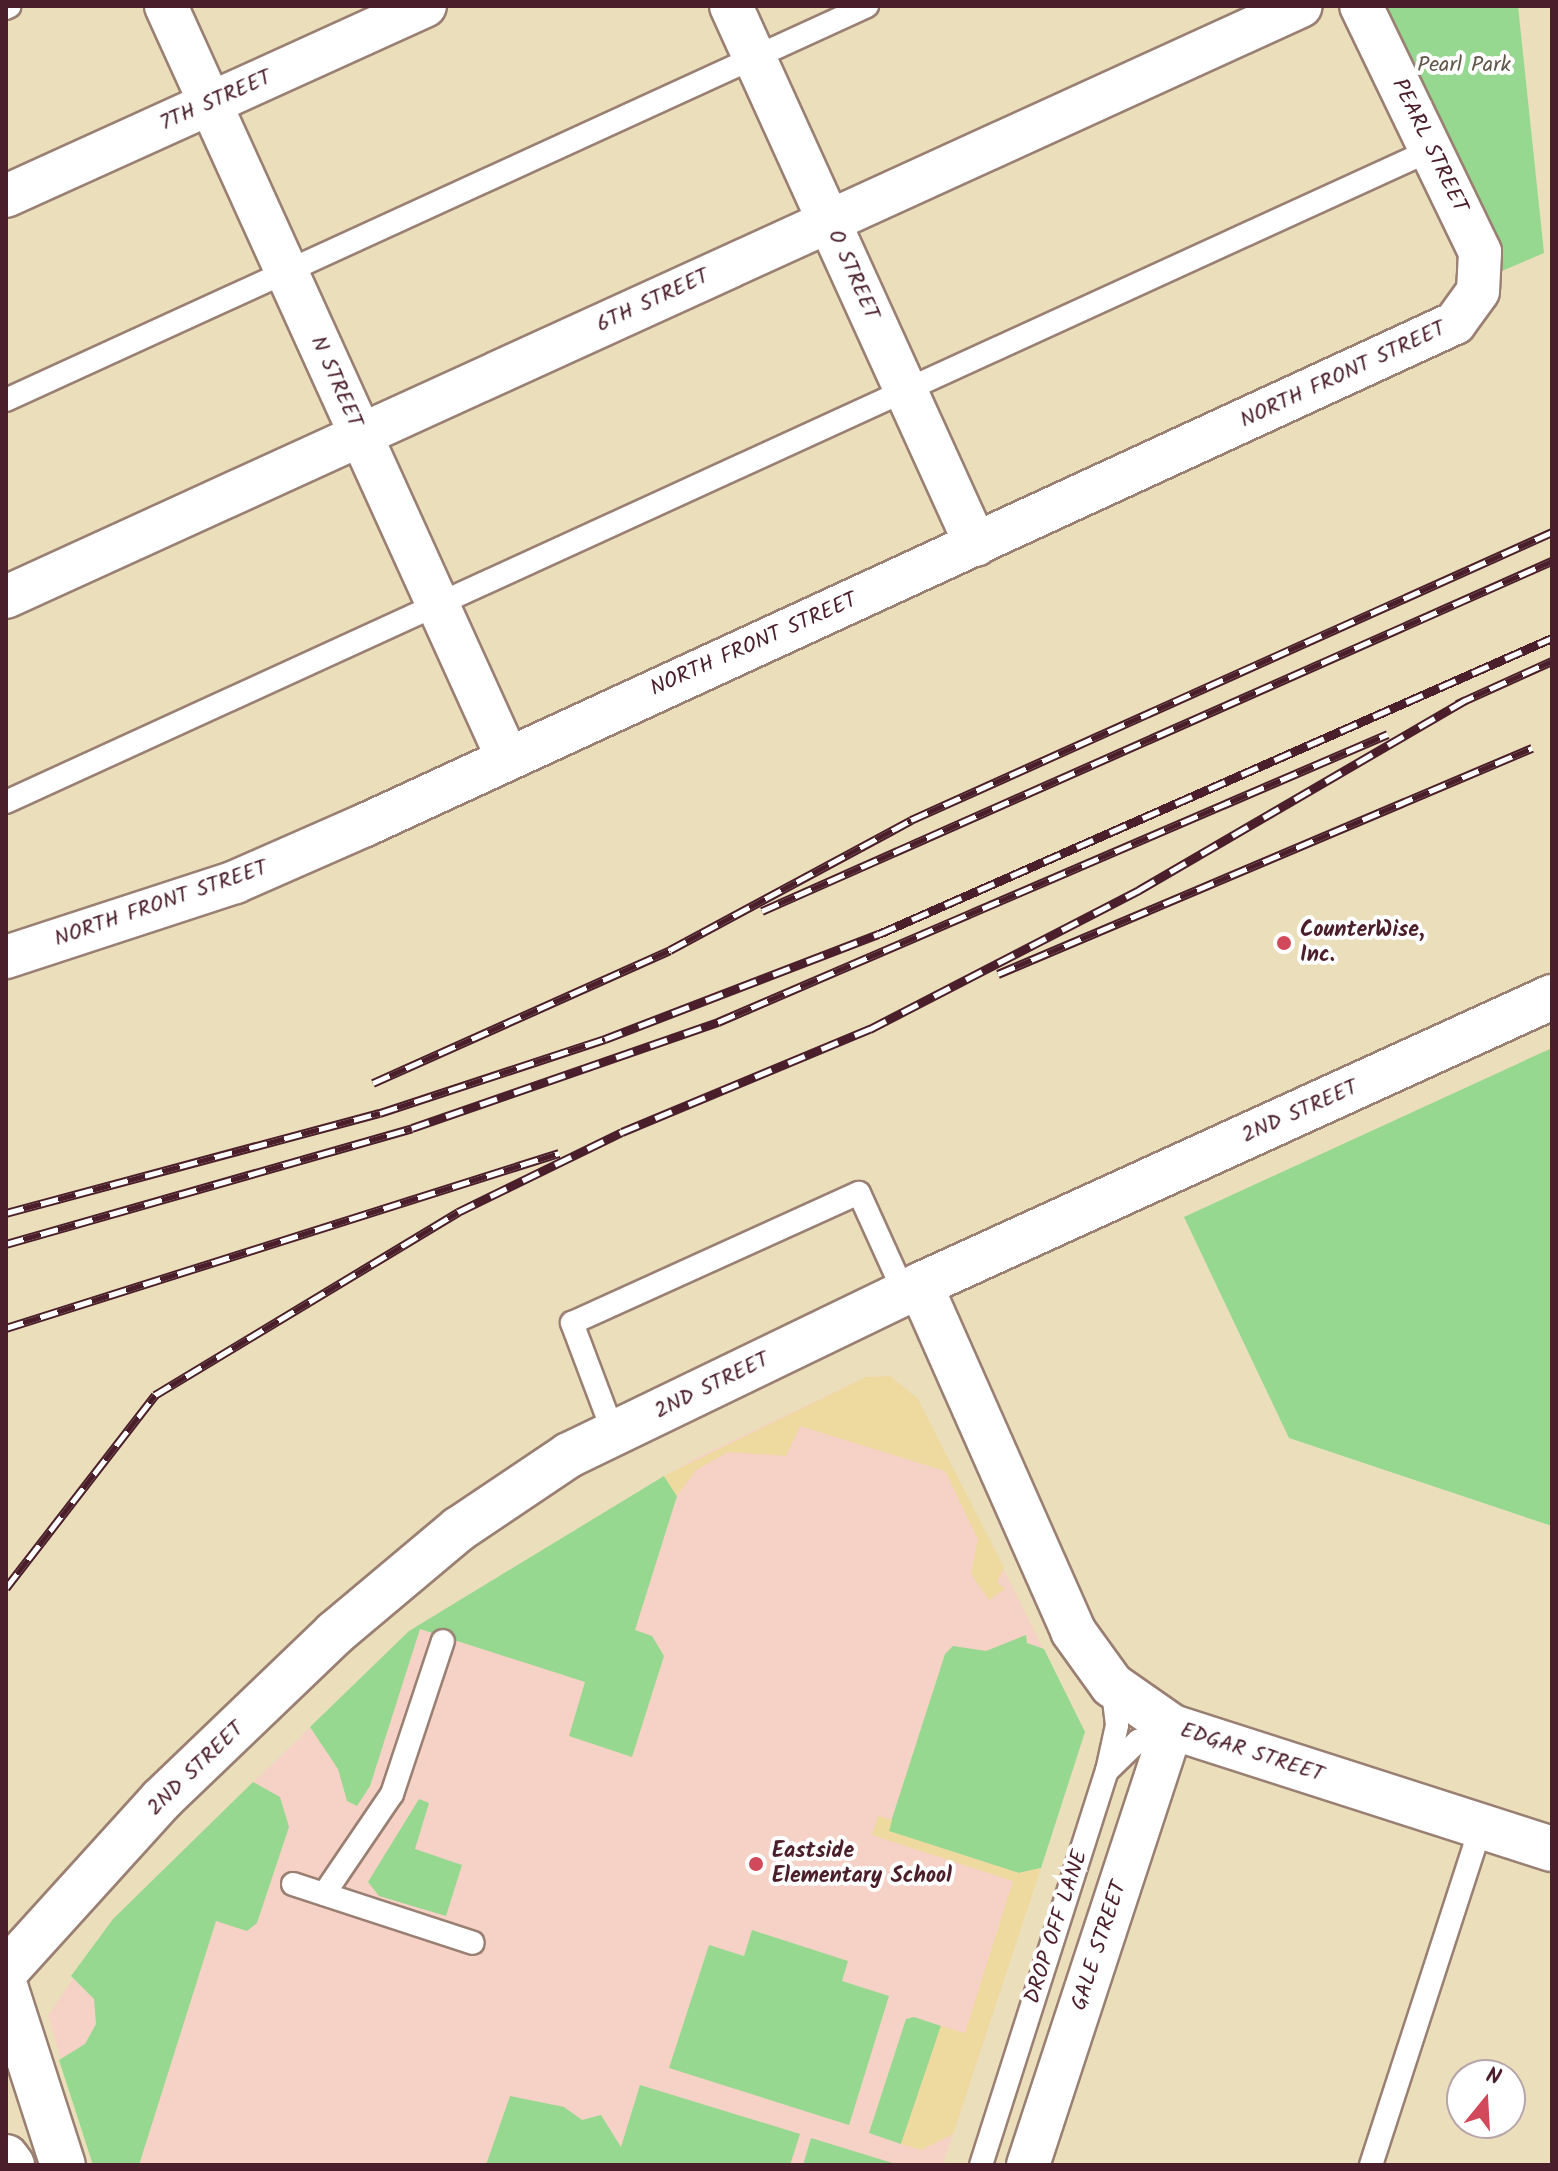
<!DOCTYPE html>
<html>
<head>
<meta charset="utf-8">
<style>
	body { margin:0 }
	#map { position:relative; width:1558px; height:2171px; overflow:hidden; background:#ebdfbb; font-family:Kalam,sans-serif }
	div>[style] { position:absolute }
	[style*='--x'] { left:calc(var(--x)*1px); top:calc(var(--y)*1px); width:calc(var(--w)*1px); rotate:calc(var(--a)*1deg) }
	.built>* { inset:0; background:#f6d1c5 }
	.green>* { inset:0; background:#96d890 }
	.sand>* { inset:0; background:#eeda9e }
	.roads { filter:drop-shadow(2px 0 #9a7f73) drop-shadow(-2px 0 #9a7f73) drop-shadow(0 2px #9a7f73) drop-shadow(0 -2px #9a7f73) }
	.service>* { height:22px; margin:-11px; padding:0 11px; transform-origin:11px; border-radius:11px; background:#fff }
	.minor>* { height:42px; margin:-21px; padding:0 21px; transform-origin:21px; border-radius:21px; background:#fff }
	.tertiary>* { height:44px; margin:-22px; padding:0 22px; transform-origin:22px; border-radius:22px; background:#fff }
	.rail>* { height:9px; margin-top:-4.5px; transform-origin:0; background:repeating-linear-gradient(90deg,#fff 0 18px,#4a1f2b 0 36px); box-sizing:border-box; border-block:2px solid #4a1f2b }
	.dots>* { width:22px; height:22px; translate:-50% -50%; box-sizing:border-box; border:4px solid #fff; border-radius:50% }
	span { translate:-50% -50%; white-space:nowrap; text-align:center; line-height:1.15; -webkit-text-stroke:8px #fff; paint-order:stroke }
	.park-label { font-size:22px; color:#615649 }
	.street-label { font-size:22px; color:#4a1f2b }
	.poi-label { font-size:22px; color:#4a1f2b; font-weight:700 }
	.left { translate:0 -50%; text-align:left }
	.frame { position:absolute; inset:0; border:8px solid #4a1f2b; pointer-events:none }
	.north { position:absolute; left:1446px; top:2059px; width:80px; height:80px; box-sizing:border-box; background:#fff; border:2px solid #b7a5aa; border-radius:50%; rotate:18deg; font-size:22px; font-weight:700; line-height:32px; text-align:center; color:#4a1f2b }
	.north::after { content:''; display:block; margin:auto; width:28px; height:36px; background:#d1495b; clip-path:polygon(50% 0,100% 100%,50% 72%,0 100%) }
</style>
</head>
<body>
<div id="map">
	<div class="built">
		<i style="clip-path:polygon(890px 1376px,918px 1399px,1085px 1732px,943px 2165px,93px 2165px,48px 2016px,113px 1919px,409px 1631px,694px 1459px,866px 1377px)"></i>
	</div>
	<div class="green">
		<i style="clip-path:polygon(1369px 6px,1518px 6px,1544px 253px,1495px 274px)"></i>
		<i style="clip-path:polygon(1552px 1048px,1552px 1526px,1289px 1438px,1184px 1217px)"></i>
		<i style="clip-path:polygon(664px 1476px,677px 1496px,635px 1630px,652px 1636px,664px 1656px,632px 1757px,569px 1736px,585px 1682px,420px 1629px,370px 1786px,357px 1806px,347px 1801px,338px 1769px,310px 1727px,409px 1631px)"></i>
		<i style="clip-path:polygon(1026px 1635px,1027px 1643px,1044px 1649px,1085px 1732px,1041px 1868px,1019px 1873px,888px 1831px,945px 1654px,953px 1646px,986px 1651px)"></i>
		<i style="clip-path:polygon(253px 1782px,280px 1797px,289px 1827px,257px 1923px,247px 1931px,216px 1921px,139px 2165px,93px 2165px,59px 2060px,85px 2044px,96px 2024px,94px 1999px,71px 1976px,113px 1919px)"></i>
		<i style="clip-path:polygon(419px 1799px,429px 1803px,415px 1849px,462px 1865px,446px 1916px,379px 1896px,368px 1882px)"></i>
		<i style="clip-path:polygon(752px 1930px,848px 1961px,842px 1981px,889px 1996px,849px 2125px,669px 2068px,709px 1945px,744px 1956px)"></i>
		<i style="clip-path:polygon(914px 2017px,941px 2026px,901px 2144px,869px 2133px,906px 2019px)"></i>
		<i style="clip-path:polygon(640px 2085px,800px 2134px,790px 2165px,486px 2165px,510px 2096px,564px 2107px,582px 2120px,601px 2115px,621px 2147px)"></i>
		<i style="clip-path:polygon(811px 2138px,899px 2165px,803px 2165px)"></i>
	</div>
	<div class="sand">
		<i style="clip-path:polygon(890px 1376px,918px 1399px,1004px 1568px,997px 1582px,1005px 1589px,989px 1600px,971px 1574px,978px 1539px,945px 1471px,800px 1426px,786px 1456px,728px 1452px,696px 1470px,677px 1496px,664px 1476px,866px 1377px)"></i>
		<i style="clip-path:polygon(878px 1816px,892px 1820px,889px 1831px,1019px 1873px,1041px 1868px,953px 2134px,921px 2150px,901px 2144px,941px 2026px,965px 2033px,1013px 1881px,872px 1835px)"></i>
	</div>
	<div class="roads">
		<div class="service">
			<i style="--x:6;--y:8;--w:4;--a:-27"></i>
			<i style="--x:6;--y:400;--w:947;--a:-24.59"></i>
			<i style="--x:6;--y:802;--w:1567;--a:-24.59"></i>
			<i style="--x:614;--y:1434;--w:119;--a:-110.7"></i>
			<i style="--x:572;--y:1323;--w:315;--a:-24.4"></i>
			<i style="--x:859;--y:1193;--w:109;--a:65.6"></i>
			<i style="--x:1107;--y:1771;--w:43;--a:-44.1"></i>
			<i style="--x:1138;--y:1741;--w:37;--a:-22"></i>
			<i style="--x:293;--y:1884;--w:189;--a:18.1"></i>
			<i style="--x:324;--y:1894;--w:121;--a:-55.8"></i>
			<i style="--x:392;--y:1794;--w:161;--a:-71.6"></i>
			<i style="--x:981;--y:2165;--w:414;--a:-72.3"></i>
			<i style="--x:1107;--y:1771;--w:47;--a:-77.7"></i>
			<i style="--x:1117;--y:1725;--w:38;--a:-97"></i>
			<i style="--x:1371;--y:2165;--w:356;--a:-72"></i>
		</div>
		<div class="minor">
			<i style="--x:166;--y:6;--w:825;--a:65.58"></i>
			<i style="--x:731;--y:6;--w:592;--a:65.56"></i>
			<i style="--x:6;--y:196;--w:460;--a:-24.4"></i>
			<i style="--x:6;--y:597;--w:1423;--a:-24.53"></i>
			<i style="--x:6;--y:957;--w:241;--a:-18.1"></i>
			<i style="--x:235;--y:882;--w:142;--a:-23.7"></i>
			<i style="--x:365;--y:825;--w:1200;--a:-24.73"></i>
			<i style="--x:1455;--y:323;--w:39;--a:-54"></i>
			<i style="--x:1478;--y:291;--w:39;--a:-87"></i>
			<i style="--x:1480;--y:252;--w:273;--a:-115.8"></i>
			<i style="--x:1028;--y:2165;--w:461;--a:-71.8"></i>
		</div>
		<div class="tertiary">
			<i style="--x:920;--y:1285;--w:378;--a:66.1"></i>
			<i style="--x:1073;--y:1631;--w:67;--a:54.2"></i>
			<i style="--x:1112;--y:1685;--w:73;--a:35"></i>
			<i style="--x:1172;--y:1727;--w:399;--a:17.8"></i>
			<i style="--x:6;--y:1971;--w:232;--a:-47.8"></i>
			<i style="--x:162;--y:1799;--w:240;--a:-43.8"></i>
			<i style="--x:335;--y:1633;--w:162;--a:-40"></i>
			<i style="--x:459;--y:1529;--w:133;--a:-33.9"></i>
			<i style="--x:569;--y:1455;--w:390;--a:-25.8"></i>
			<i style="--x:920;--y:1285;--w:695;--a:-24.5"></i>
			<i style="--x:6;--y:1989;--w:185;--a:72.1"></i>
			<i style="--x:6;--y:2157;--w:10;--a:53"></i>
		</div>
	</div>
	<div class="rail">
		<i style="--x:1457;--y:704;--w:104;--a:-24.4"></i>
		<i style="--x:762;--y:911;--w:864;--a:-23.9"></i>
		<i style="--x:998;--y:974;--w:580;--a:-22.94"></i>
		<i style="--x:373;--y:1083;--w:325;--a:-24.1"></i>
		<i style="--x:670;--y:950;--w:274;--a:-28.3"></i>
		<i style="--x:911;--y:820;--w:703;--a:-24.19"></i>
		<i style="--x:6;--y:1213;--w:387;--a:-15"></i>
		<i style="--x:380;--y:1113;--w:237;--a:-18.2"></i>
		<i style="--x:605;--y:1039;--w:293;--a:-21"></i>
		<i style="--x:879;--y:934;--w:735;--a:-23.74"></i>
		<i style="--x:6;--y:1244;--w:422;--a:-15.9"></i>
		<i style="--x:412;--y:1128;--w:324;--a:-19.1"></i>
		<i style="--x:718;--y:1022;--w:729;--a:-23.26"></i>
		<i style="--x:6;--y:1328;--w:580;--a:-17.56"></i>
		<i style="--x:6;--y:1588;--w:244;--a:-52.3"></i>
		<i style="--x:155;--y:1395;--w:354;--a:-31.1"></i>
		<i style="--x:458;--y:1212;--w:182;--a:-26"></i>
		<i style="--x:622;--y:1132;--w:269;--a:-22.6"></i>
		<i style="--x:870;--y:1029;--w:303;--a:-27.3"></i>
		<i style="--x:1139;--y:890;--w:378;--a:-30.2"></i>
	</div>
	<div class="dots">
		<i style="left:1284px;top:943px;background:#d1495b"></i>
		<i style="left:756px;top:1864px;background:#d1495b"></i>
	</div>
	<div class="park-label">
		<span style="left:1464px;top:66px">Pearl Park</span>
	</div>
	<div class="street-label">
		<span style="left:216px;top:101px;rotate:-24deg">7TH STREET</span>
		<span style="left:1429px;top:146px;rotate:64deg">PEARL STREET</span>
		<span style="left:853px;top:275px;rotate:66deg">O STREET</span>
		<span style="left:653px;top:301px;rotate:-25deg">6TH STREET</span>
		<span style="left:1343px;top:375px;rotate:-25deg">NORTH FRONT STREET</span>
		<span style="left:336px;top:382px;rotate:66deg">N STREET</span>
		<span style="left:754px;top:645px;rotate:-24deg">NORTH FRONT STREET</span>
		<span style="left:161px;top:904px;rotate:-19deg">NORTH FRONT STREET</span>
		<span style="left:1300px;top:1112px;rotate:-24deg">2ND STREET</span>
		<span style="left:712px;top:1386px;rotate:-26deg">2ND STREET</span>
		<span style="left:1252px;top:1753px;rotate:18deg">EDGAR STREET</span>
		<span style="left:196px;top:1769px;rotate:-44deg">2ND STREET</span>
		<span style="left:1057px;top:1927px;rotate:-72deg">DROP OFF LANE</span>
		<span style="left:1100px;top:1946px;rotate:-72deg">GALE STREET</span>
	</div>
	<div class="poi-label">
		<span class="left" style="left:1300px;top:943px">CounterWise,<br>Inc.</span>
		<span class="left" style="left:772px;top:1864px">Eastside<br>Elementary School</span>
	</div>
	<div class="frame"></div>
	<div class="north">N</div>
</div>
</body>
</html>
